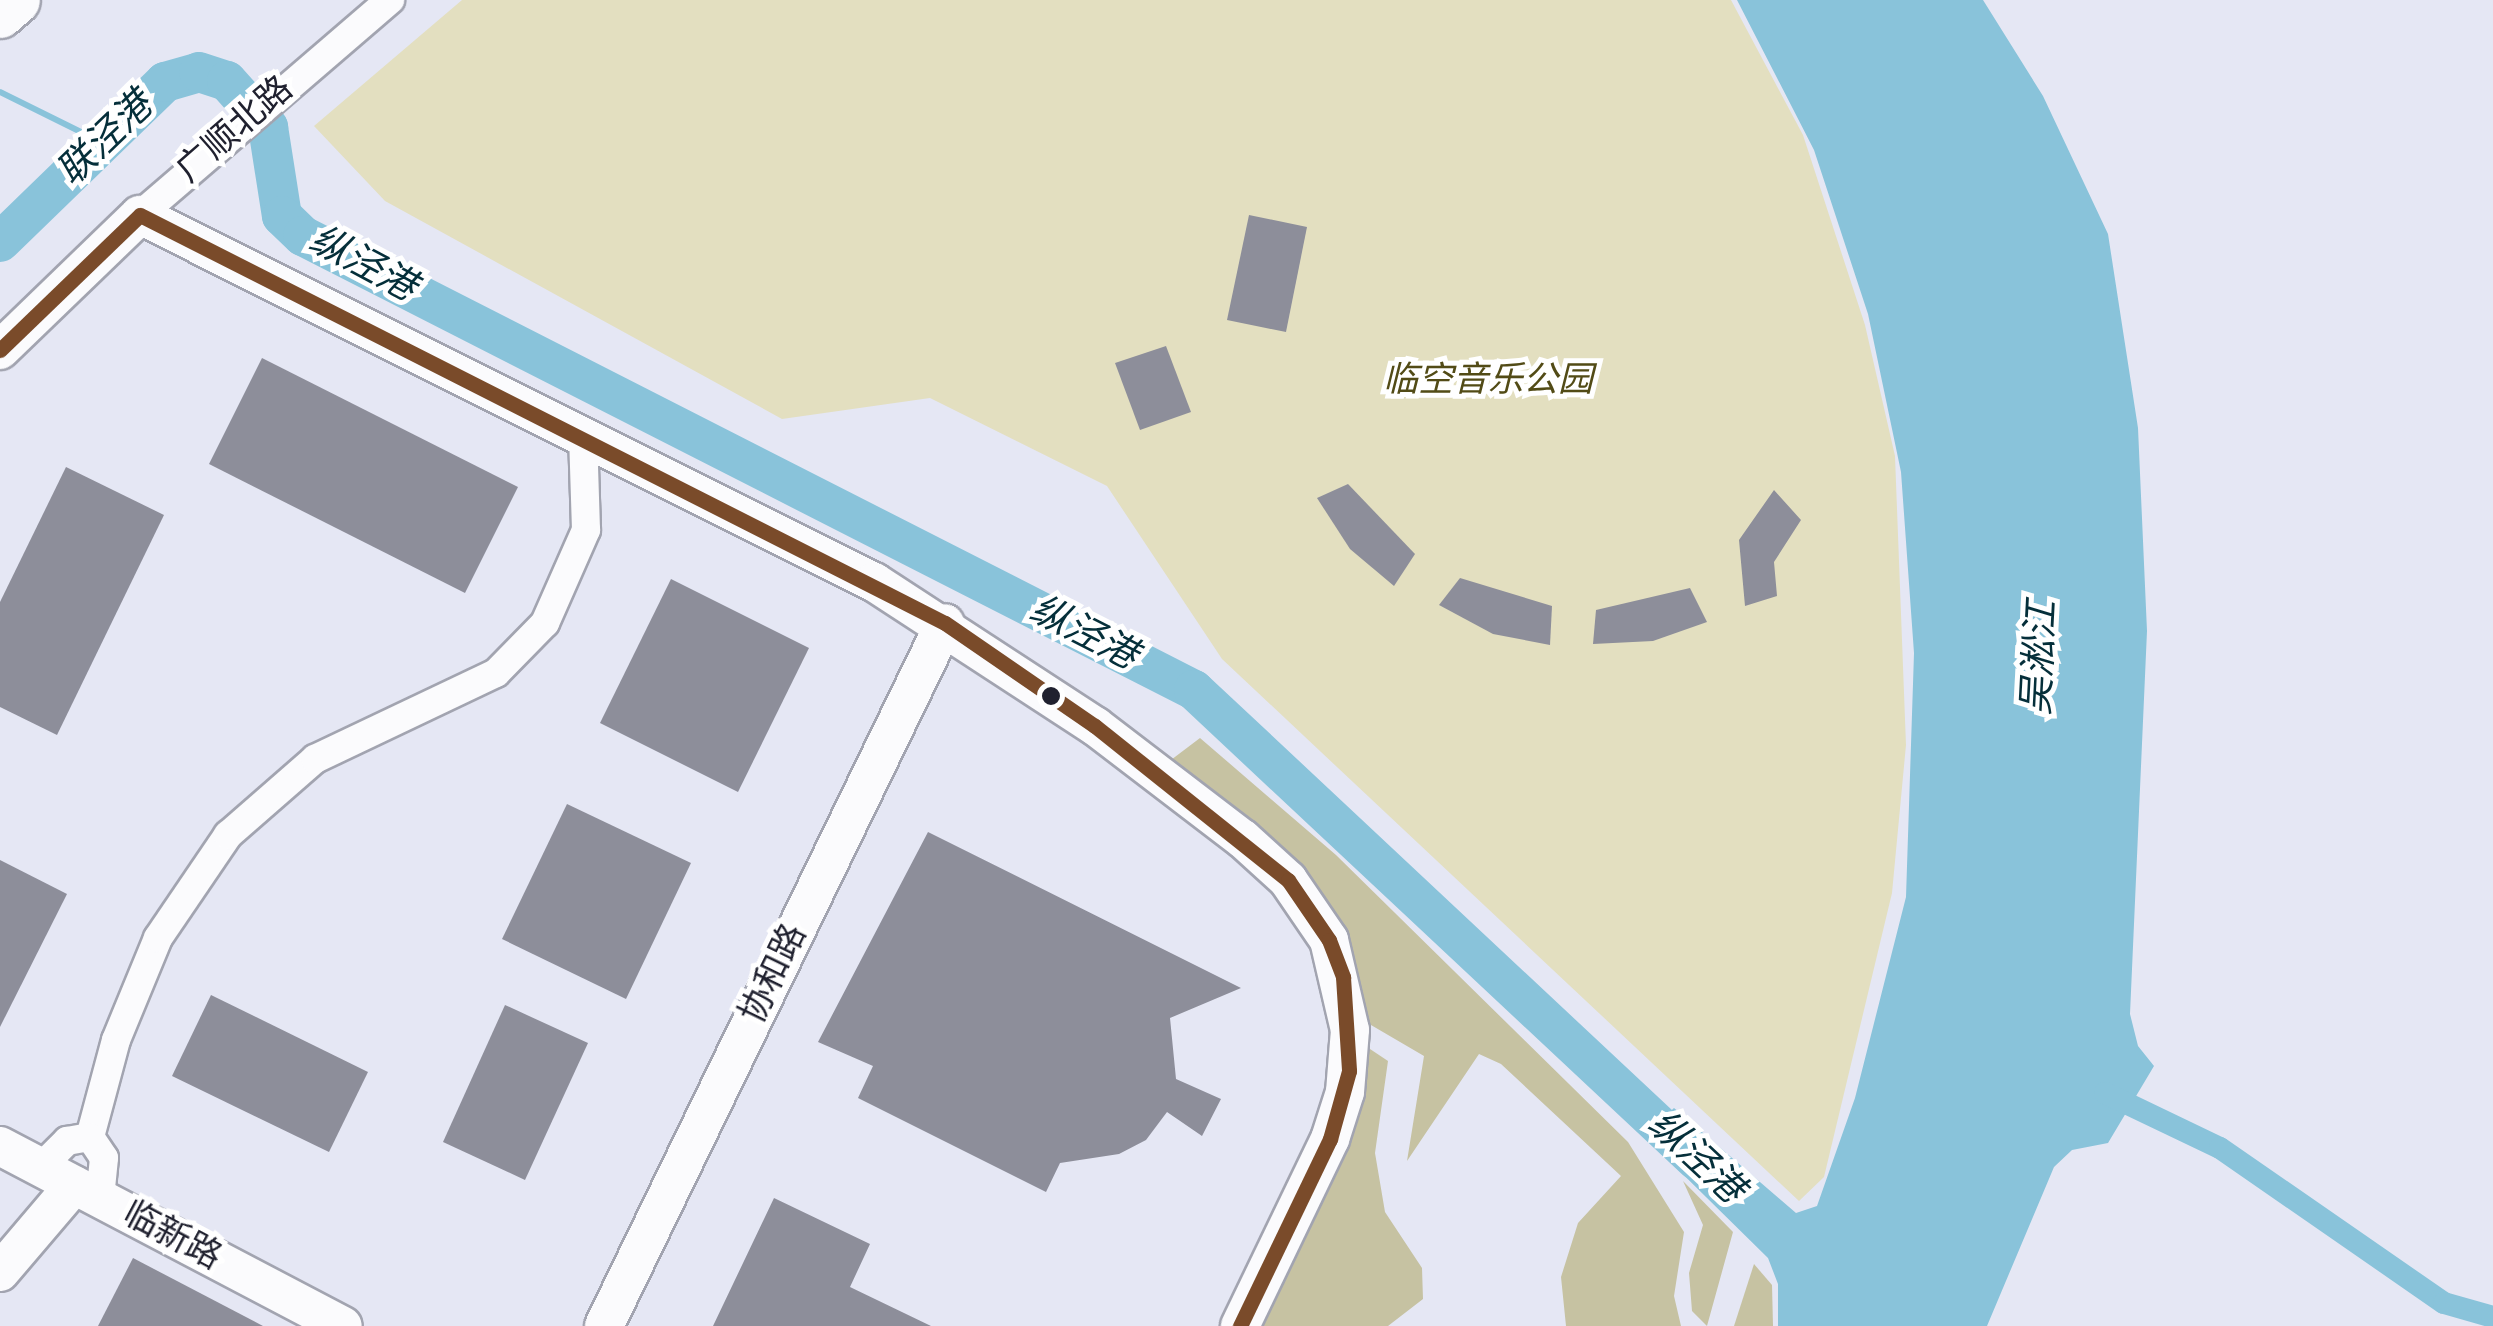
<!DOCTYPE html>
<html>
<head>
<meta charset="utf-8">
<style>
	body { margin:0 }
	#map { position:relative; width:2493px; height:1326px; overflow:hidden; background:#e5e7f4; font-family:Spectral,"Noto Sans SC",serif }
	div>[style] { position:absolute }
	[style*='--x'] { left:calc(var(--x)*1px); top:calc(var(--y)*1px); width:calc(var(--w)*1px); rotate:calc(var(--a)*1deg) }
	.green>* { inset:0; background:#e3dfc0 }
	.forest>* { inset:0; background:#c6c2a2 }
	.water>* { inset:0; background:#89c3da }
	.stream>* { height:6px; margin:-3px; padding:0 3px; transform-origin:3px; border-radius:3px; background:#89c3da }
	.canal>* { height:22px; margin:-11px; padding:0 11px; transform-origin:11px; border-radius:11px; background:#89c3da }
	.river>* { height:40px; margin:-20px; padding:0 20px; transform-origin:20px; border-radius:20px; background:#89c3da }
	.building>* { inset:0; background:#8d8e9a }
	.roads { filter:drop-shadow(2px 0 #a2a4b0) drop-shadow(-2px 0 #a2a4b0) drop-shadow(0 2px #a2a4b0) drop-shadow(0 -2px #a2a4b0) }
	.street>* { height:28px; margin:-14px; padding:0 14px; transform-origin:14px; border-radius:14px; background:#fbfbfd }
	.secondary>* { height:38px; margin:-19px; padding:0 19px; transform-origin:19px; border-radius:19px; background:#fbfbfd }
	.highway>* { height:48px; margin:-24px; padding:0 24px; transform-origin:24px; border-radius:24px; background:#fbfbfd }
	.bus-1>* { height:15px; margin:-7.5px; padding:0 7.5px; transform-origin:7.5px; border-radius:7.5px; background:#7a4b2a }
	.dots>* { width:28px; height:28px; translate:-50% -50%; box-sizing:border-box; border:5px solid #fff; border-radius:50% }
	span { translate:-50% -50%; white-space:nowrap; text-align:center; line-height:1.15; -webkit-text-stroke:10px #fff; paint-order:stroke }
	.street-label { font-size:35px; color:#20212f }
	.park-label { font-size:35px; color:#524b16; font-style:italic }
	.water-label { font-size:38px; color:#052f3a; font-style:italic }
</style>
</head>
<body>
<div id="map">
	<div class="green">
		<i style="clip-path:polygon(462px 0,1731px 0,1803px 135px,1865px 325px,1895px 456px,1906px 745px,1892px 893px,1824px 1177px,1799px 1201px,1222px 659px,1107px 486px,930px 398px,782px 419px,385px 201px,314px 126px)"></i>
	</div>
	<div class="forest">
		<i style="clip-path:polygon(1200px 738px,1336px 855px,1628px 1142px,1684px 1232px,1674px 1296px,1681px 1326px,1566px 1326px,1561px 1277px,1578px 1223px,1621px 1176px,1501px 1064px,1479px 1054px,1407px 1161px,1424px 1056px,1359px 1018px,1347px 951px,1163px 766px)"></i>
		<i style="clip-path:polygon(1361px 1043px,1388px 1061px,1375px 1153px,1385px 1212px,1422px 1268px,1423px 1299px,1388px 1326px,1254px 1326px)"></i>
		<i style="clip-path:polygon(1683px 1181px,1733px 1232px,1707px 1326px,1692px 1311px,1689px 1273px,1703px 1225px)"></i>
		<i style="clip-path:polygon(1754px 1264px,1772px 1285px,1773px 1326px,1734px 1326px)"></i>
	</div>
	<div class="water">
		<i style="clip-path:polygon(1737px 0,1983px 0,2043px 96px,2108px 234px,2138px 428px,2147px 631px,2130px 1014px,2138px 1046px,2154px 1066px,2108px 1143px,2072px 1150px,2054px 1167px,1987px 1326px,1778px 1326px,1778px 1284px,1768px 1258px,1644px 1136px,1674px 1108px,1796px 1213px,1817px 1206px,1855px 1098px,1906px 897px,1914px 653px,1901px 472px,1868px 314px,1814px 150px)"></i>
	</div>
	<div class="stream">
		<i style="--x:0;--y:92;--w:110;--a:26.3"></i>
	</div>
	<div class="canal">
		<i style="--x:2105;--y:1093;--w:127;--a:25.6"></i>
		<i style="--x:2220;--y:1148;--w:272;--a:34.7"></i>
		<i style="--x:2444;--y:1303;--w:51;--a:15.9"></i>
	</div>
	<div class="river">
		<i style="--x:0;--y:242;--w:230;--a:-44.1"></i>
		<i style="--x:165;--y:82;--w:35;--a:-16"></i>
		<i style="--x:199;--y:72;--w:29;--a:18"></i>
		<i style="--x:227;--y:81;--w:62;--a:48.3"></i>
		<i style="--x:268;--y:127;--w:90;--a:81.1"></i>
		<i style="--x:282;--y:216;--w:29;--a:44"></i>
		<i style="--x:303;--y:236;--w:1000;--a:27"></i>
		<i style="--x:1194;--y:690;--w:688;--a:43.11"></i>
	</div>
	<div class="building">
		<i style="clip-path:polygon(1249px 215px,1307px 227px,1286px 332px,1227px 320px)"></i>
		<i style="clip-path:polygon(1166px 346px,1191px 412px,1140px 430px,1115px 363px)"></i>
		<i style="clip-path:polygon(262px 358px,518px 487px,465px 593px,209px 464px)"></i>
		<i style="clip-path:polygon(66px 467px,164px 515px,57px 735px,0 707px,0 602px)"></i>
		<i style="clip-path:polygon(1348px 484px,1415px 554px,1394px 586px,1350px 549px,1317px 498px)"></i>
		<i style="clip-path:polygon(1774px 490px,1801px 520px,1774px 562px,1777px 596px,1745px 606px,1739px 540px)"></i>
		<i style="clip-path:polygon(1460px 578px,1552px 606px,1550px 645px,1493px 634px,1439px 605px)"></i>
		<i style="clip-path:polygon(671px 579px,809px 648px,738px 792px,600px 723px)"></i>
		<i style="clip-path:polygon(1690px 588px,1707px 622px,1653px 641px,1593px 644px,1596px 610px)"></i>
		<i style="clip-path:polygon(567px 804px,691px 863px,626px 999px,502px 939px)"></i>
		<i style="clip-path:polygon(928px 832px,1241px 988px,1170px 1018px,1176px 1079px,1221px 1099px,1202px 1136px,1167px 1112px,1146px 1140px,1119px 1154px,1060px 1163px,1046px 1192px,858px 1098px,873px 1066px,818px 1042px)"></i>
		<i style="clip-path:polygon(0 860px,67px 894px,0 1027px)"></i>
		<i style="clip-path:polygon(211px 995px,368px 1072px,329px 1152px,172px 1076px)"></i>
		<i style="clip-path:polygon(505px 1005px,588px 1043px,525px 1180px,443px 1142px)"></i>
		<i style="clip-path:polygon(774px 1198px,870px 1244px,850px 1287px,931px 1326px,713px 1326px)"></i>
		<i style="clip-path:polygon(133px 1258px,263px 1326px,98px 1326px)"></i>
	</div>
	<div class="roads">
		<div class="street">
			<i style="--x:140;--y:215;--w:330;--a:-40.7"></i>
			<i style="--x:90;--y:1137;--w:100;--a:-75"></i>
			<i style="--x:116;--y:1040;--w:110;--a:-67.6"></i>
			<i style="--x:158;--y:938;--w:125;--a:-55.8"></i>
			<i style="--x:228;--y:835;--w:116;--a:-41.1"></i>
			<i style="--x:315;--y:759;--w:200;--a:-25.4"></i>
			<i style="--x:496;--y:673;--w:70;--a:-45.6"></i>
			<i style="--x:545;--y:623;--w:102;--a:-66.2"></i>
			<i style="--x:586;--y:530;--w:93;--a:-91.8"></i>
			<i style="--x:41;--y:1167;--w:37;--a:-45"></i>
			<i style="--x:67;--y:1141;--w:23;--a:-10"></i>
			<i style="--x:90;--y:1137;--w:25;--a:56"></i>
			<i style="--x:104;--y:1158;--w:40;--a:95.7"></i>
		</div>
		<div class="secondary">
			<i style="--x:0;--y:350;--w:194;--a:-44"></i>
			<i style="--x:140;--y:215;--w:821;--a:26.57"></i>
			<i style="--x:874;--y:582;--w:264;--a:33.1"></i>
			<i style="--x:1095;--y:726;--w:186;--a:37.4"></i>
			<i style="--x:1243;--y:839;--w:61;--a:42.3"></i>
			<i style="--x:1288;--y:880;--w:73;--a:55.7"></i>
			<i style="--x:1329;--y:940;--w:92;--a:76.9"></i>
			<i style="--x:1350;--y:1030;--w:62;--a:94.6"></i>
			<i style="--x:1345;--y:1092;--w:49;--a:107.7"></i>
			<i style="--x:1330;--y:1139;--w:208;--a:115.7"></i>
			<i style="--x:0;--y:1146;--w:387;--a:27.7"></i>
			<i style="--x:0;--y:1272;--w:114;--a:-49.6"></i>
			<i style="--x:604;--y:1326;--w:781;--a:-64.12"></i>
		</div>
		<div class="highway">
			<i style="--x:0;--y:14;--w:21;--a:-41"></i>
		</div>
	</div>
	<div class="bus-1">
		<i style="--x:140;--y:215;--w:902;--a:26.88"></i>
		<i style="--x:945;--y:623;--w:182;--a:34.5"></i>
		<i style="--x:1095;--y:726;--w:247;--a:38.6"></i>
		<i style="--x:1288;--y:880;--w:73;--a:55.7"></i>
		<i style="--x:1329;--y:940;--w:40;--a:69"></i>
		<i style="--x:1343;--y:977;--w:94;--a:86.3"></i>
		<i style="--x:1349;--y:1071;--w:71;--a:105.6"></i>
		<i style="--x:1330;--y:1139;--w:208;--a:115.7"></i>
		<i style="--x:0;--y:350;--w:194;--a:-44"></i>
	</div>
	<div class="dots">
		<i style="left:1051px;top:696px;background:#20212f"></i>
	</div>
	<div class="street-label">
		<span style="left:235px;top:130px;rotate:-41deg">广顺北路</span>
		<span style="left:774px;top:974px;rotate:-64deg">协和路</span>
		<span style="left:172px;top:1236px;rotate:28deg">临新路</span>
	</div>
	<div class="park-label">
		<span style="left:1488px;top:381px">临空音乐公园</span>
	</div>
	<div class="water-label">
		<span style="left:106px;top:140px;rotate:-44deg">联泾港</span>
		<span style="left:362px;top:265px;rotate:28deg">纵泾港</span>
		<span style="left:1083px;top:634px;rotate:27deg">纵泾港</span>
		<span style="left:2041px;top:658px;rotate:-87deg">吴淞江</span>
		<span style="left:1695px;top:1158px;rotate:43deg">纵泾港</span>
	</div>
</div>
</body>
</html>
